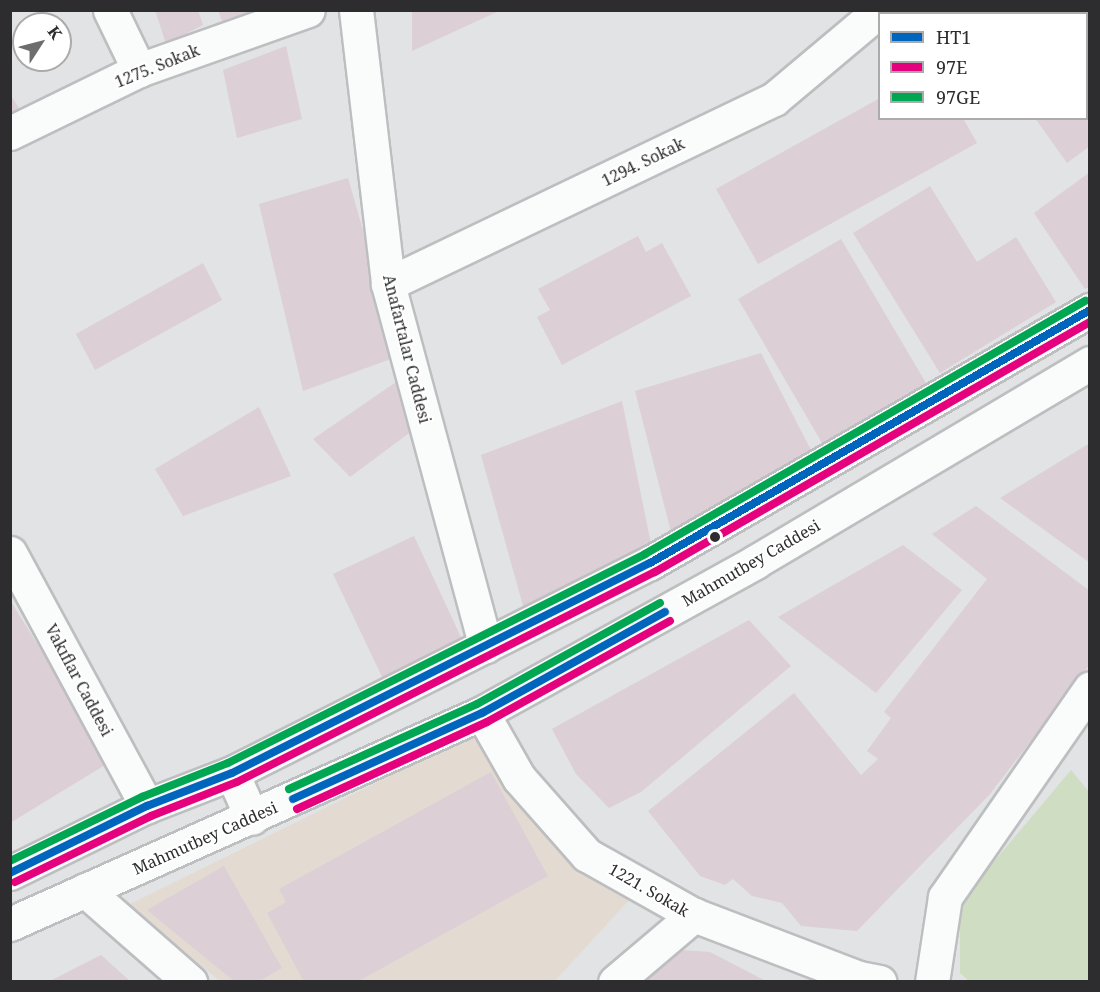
<!DOCTYPE html>
<html>
<head>
<meta charset="utf-8">
<style>
	body { margin:0 }
	#map { position:relative; width:1100px; height:992px; overflow:hidden; background:#e1e3e5; font-family:"Noto Serif",serif }
	div>[style] { position:absolute }
	.education>* { inset:0; background:#e3dbd2 }
	.green>* { inset:0; background:#cfddc2 }
	.building>* { inset:0; background:#dccfd6 }
	.roads { filter:drop-shadow(2px 0 #bdbec0) drop-shadow(-2px 0 #bdbec0) drop-shadow(0 2px #bdbec0) drop-shadow(0 -2px #bdbec0) }
	.minor>* { height:33px; margin:-16.5px; padding:0 16.5px; transform-origin:16.5px; border-radius:16.5px; background:#fafbfb }
	.secondary>* { height:33px; margin:-16.5px; padding:0 16.5px; transform-origin:16.5px; border-radius:16.5px; background:#fafbfb }
	.bus-1>* { height:8px; margin:-4px; padding:0 4px; transform-origin:4px; border-radius:4px; background:#0065bd }
	.bus-2>* { height:8px; margin:-4px; padding:0 4px; transform-origin:4px; border-radius:4px; background:#e5007d }
	.bus-3>* { height:8px; margin:-4px; padding:0 4px; transform-origin:4px; border-radius:4px; background:#00a651 }
	.dots>* { width:16px; height:16px; translate:-50% -50%; box-sizing:border-box; border:3px solid #fff; border-radius:50% }
	span { translate:-50% -50%; white-space:nowrap; text-align:center; line-height:1.15; -webkit-text-stroke:4.5px #fff; paint-order:stroke }
	.street-label { font-size:16px; color:#2d2d2f }
	.frame { position:absolute; inset:0; border:12px solid #2d2d2f; pointer-events:none }
	.legend { position:absolute; left:878px; top:12px; width:210px; height:108px; box-sizing:border-box; background:#fff; border:2px solid #ababac; margin:0; padding:8px 10px; list-style:none; font-size:18px; color:#2d2d2f }
	.legend li { display:flex; align-items:center; gap:12px; height:30px }
	.legend b { width:30px; border:2px solid #ababac }
	.north { position:absolute; left:12px; top:12px; width:60px; height:60px; box-sizing:border-box; background:#fff; border:2px solid #ababac; border-radius:50%; rotate:54deg; font-size:16px; font-weight:700; line-height:24px; text-align:center; color:#2d2d2f }
	.north::after { content:''; display:block; margin:auto; width:21px; height:27px; background:#6c6d6f; clip-path:polygon(50% 0,100% 100%,50% 72%,0 100%) }
</style>
</head>
<body>
<div id="map">
	<div class="education">
		<i style="clip-path:polygon(473px 735px,569px 858px,630px 899px,554px 982px,220px 981px,128px 905px)"></i>
	</div>
	<div class="green">
		<i style="clip-path:polygon(1071px 770px,1089px 792px,1089px 981px,969px 981px,960px 973px,960px 902px)"></i>
	</div>
	<div class="building">
		<i style="clip-path:polygon(155px 10px,198px 10px,203px 25px,166px 44px)"></i>
		<i style="clip-path:polygon(218px 10px,256px 10px,223px 24px)"></i>
		<i style="clip-path:polygon(412px 10px,501px 10px,412px 51px)"></i>
		<i style="clip-path:polygon(1039px 10px,1086px 10px,1083px 14px)"></i>
		<i style="clip-path:polygon(1090px 20px,1090px 75px,1086px 71px)"></i>
		<i style="clip-path:polygon(286px 46px,302px 119px,237px 138px,223px 70px)"></i>
		<i style="clip-path:polygon(1086px 89px,1090px 146px,1067px 163px,1035px 118px,1086px 118px)"></i>
		<i style="clip-path:polygon(10px 94px,20px 110px,10px 116px)"></i>
		<i style="clip-path:polygon(880px 98px,880px 118px,963px 118px,977px 143px,758px 264px,716px 189px)"></i>
		<i style="clip-path:polygon(1090px 172px,1090px 287px,1085px 289px,1034px 213px)"></i>
		<i style="clip-path:polygon(348px 178px,399px 356px,303px 391px,259px 204px)"></i>
		<i style="clip-path:polygon(930px 186px,977px 262px,1016px 237px,1056px 302px,940px 373px,853px 233px)"></i>
		<i style="clip-path:polygon(638px 236px,646px 252px,662px 243px,691px 296px,562px 365px,537px 317px,550px 310px,538px 289px)"></i>
		<i style="clip-path:polygon(841px 239px,926px 383px,822px 443px,738px 299px)"></i>
		<i style="clip-path:polygon(203px 263px,222px 300px,95px 370px,76px 334px)"></i>
		<i style="clip-path:polygon(761px 353px,813px 454px,671px 532px,635px 391px)"></i>
		<i style="clip-path:polygon(399px 380px,420px 425px,350px 477px,313px 439px)"></i>
		<i style="clip-path:polygon(622px 401px,651px 544px,525px 613px,481px 455px)"></i>
		<i style="clip-path:polygon(259px 407px,291px 476px,183px 516px,155px 469px)"></i>
		<i style="clip-path:polygon(1090px 443px,1090px 563px,1000px 498px)"></i>
		<i style="clip-path:polygon(976px 506px,1090px 591px,1090px 664px,990px 794px,857px 931px,801px 926px,782px 903px,752px 896px,733px 879px,725px 885px,700px 876px,648px 811px,794px 693px,861px 775px,878px 759px,867px 751px,891px 718px,884px 712px,987px 579px,932px 534px)"></i>
		<i style="clip-path:polygon(414px 536px,465px 646px,385px 683px,333px 574px)"></i>
		<i style="clip-path:polygon(903px 545px,962px 590px,876px 693px,778px 617px)"></i>
		<i style="clip-path:polygon(10px 600px,110px 762px,10px 823px)"></i>
		<i style="clip-path:polygon(749px 620px,791px 666px,641px 792px,609px 808px,576px 774px,552px 729px)"></i>
		<i style="clip-path:polygon(491px 772px,548px 876px,357px 982px,304px 982px,267px 913px,286px 902px,279px 889px)"></i>
		<i style="clip-path:polygon(224px 866px,282px 968px,258px 982px,235px 982px,147px 910px)"></i>
		<i style="clip-path:polygon(666px 949px,710px 952px,768px 982px,637px 982px)"></i>
		<i style="clip-path:polygon(101px 955px,131px 982px,48px 982px)"></i>
	</div>
	<div class="roads">
		<div class="minor">
			<i style="left:110px;top:10px;width:67px;rotate:64.2deg"></i>
			<i style="left:356px;top:10px;width:276px;rotate:83.3deg"></i>
			<i style="left:388px;top:284px;width:375px;rotate:74.9deg"></i>
			<i style="left:10px;top:133px;width:144px;rotate:-26deg"></i>
			<i style="left:139px;top:70px;width:179px;rotate:-19.5deg"></i>
			<i style="left:388px;top:284px;width:428px;rotate:-25.6deg"></i>
			<i style="left:774px;top:99px;width:138px;rotate:-40deg"></i>
			<i style="left:10px;top:553px;width:288px;rotate:61.6deg"></i>
			<i style="left:482px;top:713px;width:75px;rotate:60.4deg"></i>
			<i style="left:519px;top:778px;width:103px;rotate:48.6deg"></i>
			<i style="left:587px;top:855px;width:123px;rotate:29.3deg"></i>
			<i style="left:694px;top:915px;width:177px;rotate:20.9deg"></i>
			<i style="left:859px;top:978px;width:21px;rotate:11deg"></i>
			<i style="left:232px;top:773px;width:49px;rotate:66deg"></i>
			<i style="left:85px;top:890px;width:140px;rotate:41.2deg"></i>
			<i style="left:615px;top:982px;width:104px;rotate:-40.3deg"></i>
			<i style="left:932px;top:982px;width:86px;rotate:-81.3deg"></i>
			<i style="left:945px;top:897px;width:254px;rotate:-55.2deg"></i>
		</div>
		<div class="secondary">
			<i style="left:10px;top:873px;width:153px;rotate:-26.1deg"></i>
			<i style="left:147px;top:806px;width:91px;rotate:-21.2deg"></i>
			<i style="left:232px;top:773px;width:468px;rotate:-26.7deg"></i>
			<i style="left:650px;top:563px;width:508px;rotate:-29.9deg"></i>
			<i style="left:10px;top:924px;width:517px;rotate:-24.09deg"></i>
			<i style="left:482px;top:713px;width:312px;rotate:-28.9deg"></i>
			<i style="left:755px;top:562px;width:390px;rotate:-30.7deg"></i>
		</div>
	</div>
	<div class="bus-1">
		<i style="left:293px;top:799px;width:208px;rotate:-24.5deg"></i>
		<i style="left:482px;top:713px;width:209px;rotate:-28.9deg"></i>
		<i style="left:10px;top:873px;width:153px;rotate:-26.1deg"></i>
		<i style="left:147px;top:806px;width:91px;rotate:-21.2deg"></i>
		<i style="left:232px;top:773px;width:468px;rotate:-26.7deg"></i>
		<i style="left:650px;top:563px;width:508px;rotate:-29.9deg"></i>
	</div>
	<div class="bus-2">
		<i style="left:297px;top:809px;width:209px;rotate:-24.6deg"></i>
		<i style="left:487px;top:722px;width:209px;rotate:-28.9deg"></i>
		<i style="left:15px;top:882px;width:151px;rotate:-25.9deg"></i>
		<i style="left:151px;top:816px;width:92px;rotate:-21.6deg"></i>
		<i style="left:237px;top:782px;width:468px;rotate:-26.7deg"></i>
		<i style="left:655px;top:572px;width:502px;rotate:-29.89deg"></i>
	</div>
	<div class="bus-3">
		<i style="left:289px;top:789px;width:206px;rotate:-24.3deg"></i>
		<i style="left:477px;top:704px;width:209px;rotate:-28.9deg"></i>
		<i style="left:10px;top:861px;width:147px;rotate:-25.9deg"></i>
		<i style="left:142px;top:797px;width:92px;rotate:-21.6deg"></i>
		<i style="left:228px;top:763px;width:466px;rotate:-26.6deg"></i>
		<i style="left:645px;top:554px;width:508px;rotate:-29.9deg"></i>
	</div>
	<div class="dots">
		<i style="left:715px;top:537px;background:#2d2d2f"></i>
	</div>
	<div class="street-label">
		<span style="left:157px;top:66px;rotate:-22deg">1275. Sokak</span>
		<span style="left:643px;top:162px;rotate:-26deg">1294. Sokak</span>
		<span style="left:407px;top:349px;rotate:76deg">Anafartalar Caddesi</span>
		<span style="left:751px;top:563px;rotate:-30deg">Mahmutbey Caddesi</span>
		<span style="left:79px;top:680px;rotate:62deg">Vakıflar Caddesi</span>
		<span style="left:205px;top:838px;rotate:-24deg">Mahmutbey Caddesi</span>
		<span style="left:649px;top:890px;rotate:30deg">1221. Sokak</span>
	</div>
	<div class="frame"></div>
	<ul class="legend">
	<li><b style="height:8px;background:#0065bd"></b>HT1</li>
	<li><b style="height:8px;background:#e5007d"></b>97E</li>
	<li><b style="height:8px;background:#00a651"></b>97GE</li>
	</ul>
	<div class="north">K</div>
</div>
</body>
</html>
